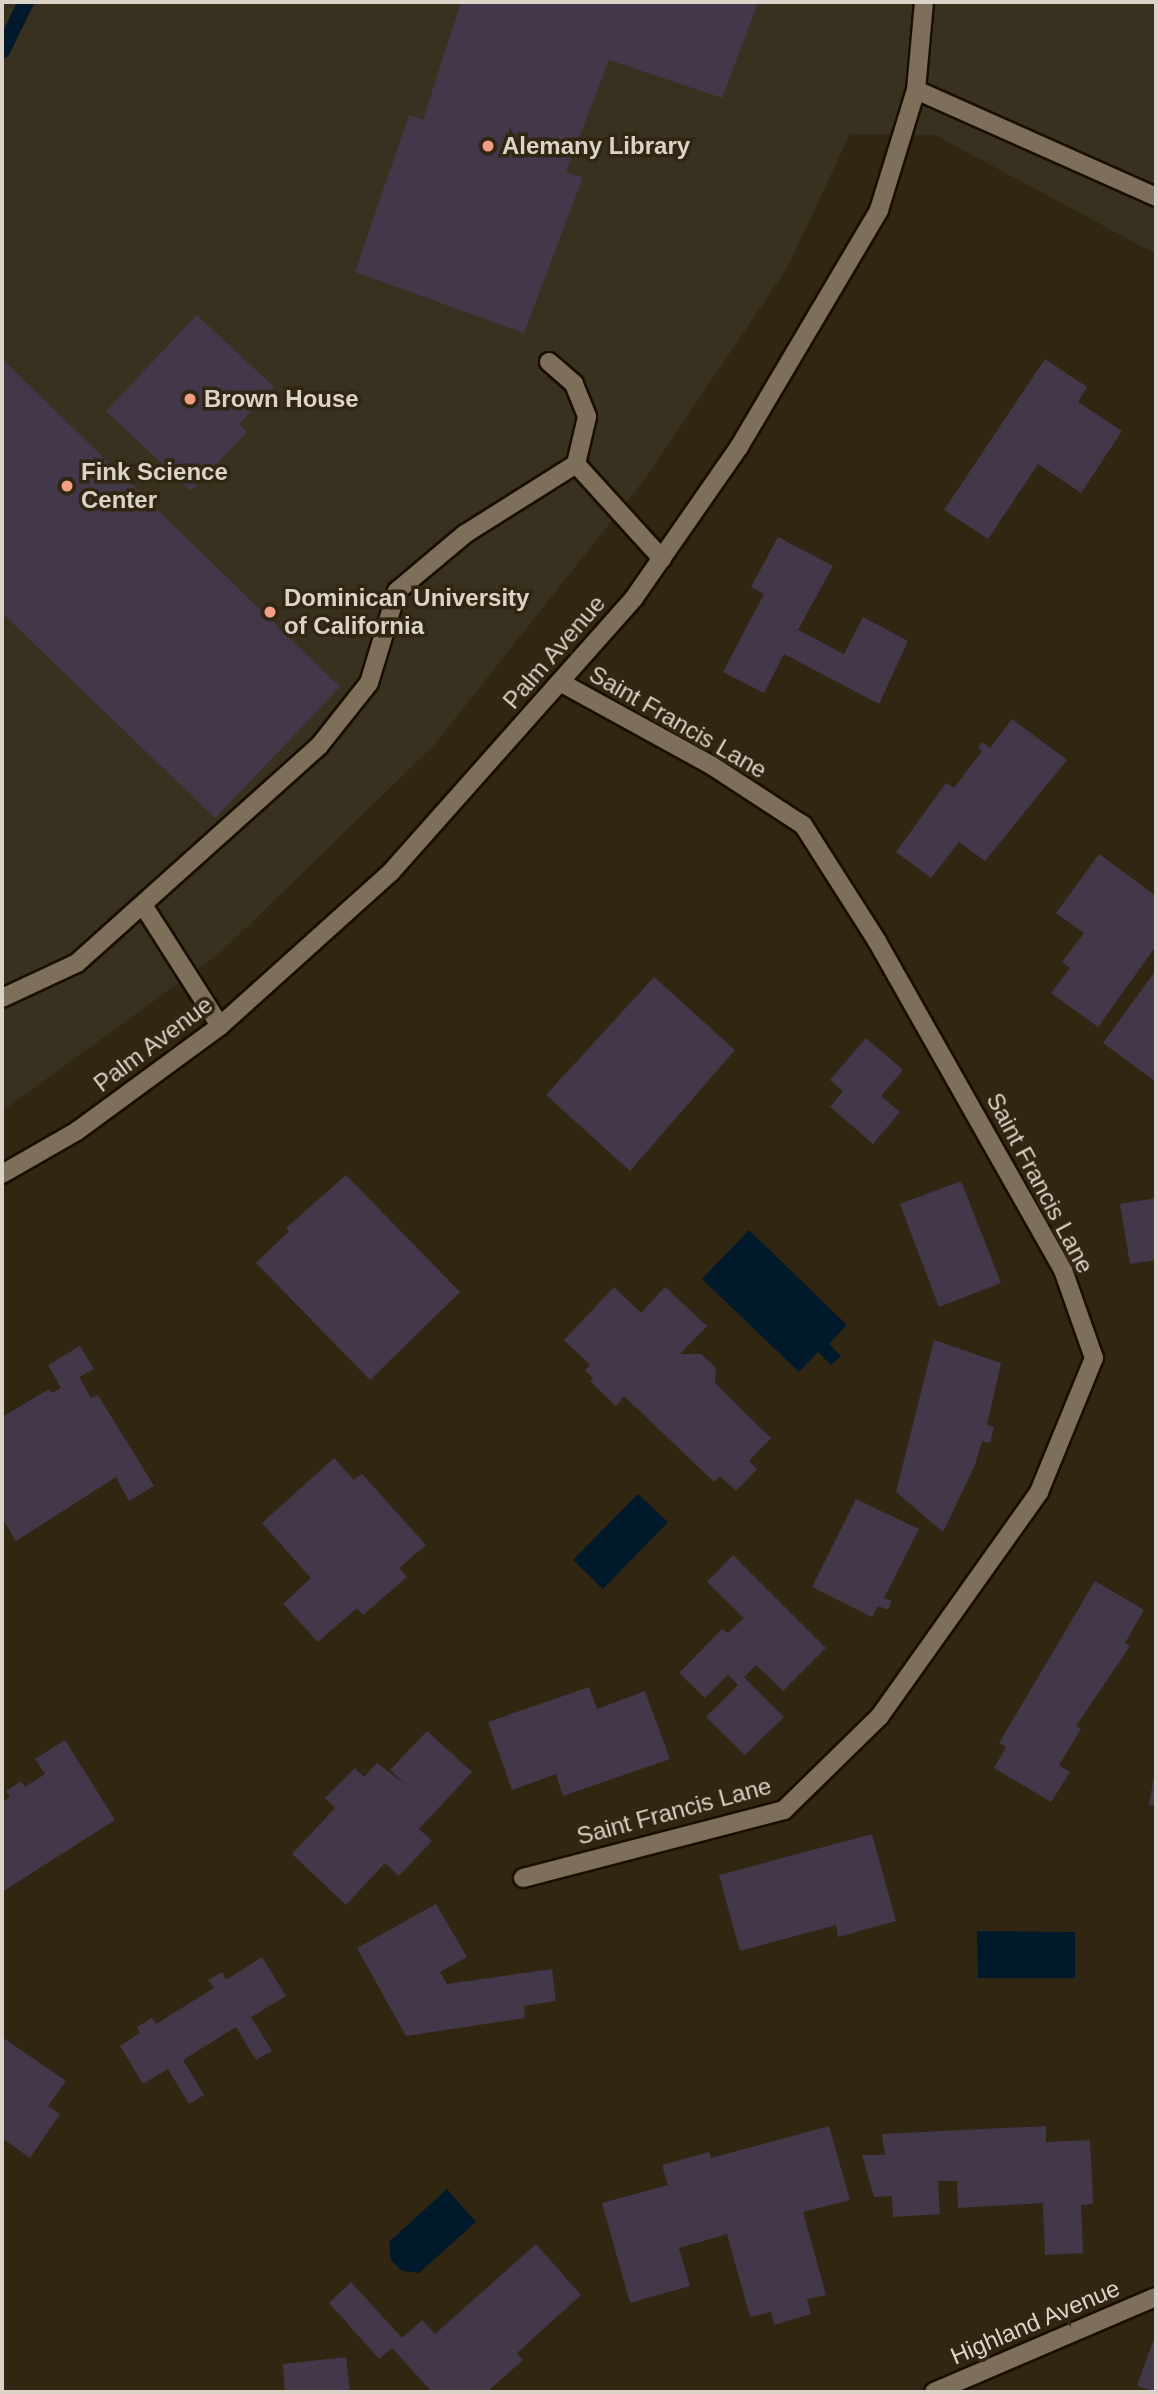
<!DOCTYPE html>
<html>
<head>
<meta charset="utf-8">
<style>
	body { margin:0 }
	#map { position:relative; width:1158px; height:2394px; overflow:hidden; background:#312612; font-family:Helvetica,sans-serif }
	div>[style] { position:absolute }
	.education>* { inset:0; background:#393120 }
	.water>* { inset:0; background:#001a2c }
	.stream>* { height:16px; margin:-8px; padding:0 8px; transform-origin:8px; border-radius:8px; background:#001a2c }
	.building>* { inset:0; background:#43374a }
	.roads { filter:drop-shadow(2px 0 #190e00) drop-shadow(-2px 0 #190e00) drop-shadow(0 2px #190e00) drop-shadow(0 -2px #190e00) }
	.minor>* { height:18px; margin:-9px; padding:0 9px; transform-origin:9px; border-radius:9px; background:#7d6f5a }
	.dots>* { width:19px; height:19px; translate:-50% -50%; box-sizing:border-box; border:4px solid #312612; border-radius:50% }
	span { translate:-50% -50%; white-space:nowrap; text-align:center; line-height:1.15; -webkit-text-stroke:7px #312612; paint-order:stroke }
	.poi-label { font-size:24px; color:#dbd3c7; font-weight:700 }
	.left { translate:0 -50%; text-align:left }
	.street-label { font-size:24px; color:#dbd3c7 }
	.frame { position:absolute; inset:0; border:4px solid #dbd3c7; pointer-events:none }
</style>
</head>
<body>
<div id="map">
	<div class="education">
		<i style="clip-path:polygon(2px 2px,1156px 2px,1156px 254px,935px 135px,850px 134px,787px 268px,644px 480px,434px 745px,220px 953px,2px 1111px)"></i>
	</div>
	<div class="water">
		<i style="clip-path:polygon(749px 1230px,847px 1325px,829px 1344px,841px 1356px,831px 1365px,818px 1352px,799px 1372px,702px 1279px)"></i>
		<i style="clip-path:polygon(638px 1494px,668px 1522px,603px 1589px,573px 1560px)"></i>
		<i style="clip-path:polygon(977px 1931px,1075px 1932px,1075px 1978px,978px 1978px)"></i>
		<i style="clip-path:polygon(447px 2189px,476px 2222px,419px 2273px,402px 2271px,391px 2260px,389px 2242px)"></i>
	</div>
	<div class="stream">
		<i style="left:2px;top:51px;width:55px;rotate:-63.9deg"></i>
	</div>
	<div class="building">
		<i style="clip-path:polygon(461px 2px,758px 2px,722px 98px,609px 60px,566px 172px,583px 177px,524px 333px,355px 272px,409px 115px,423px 120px)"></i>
		<i style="clip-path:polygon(197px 315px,274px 387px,239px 424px,247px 432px,191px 491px,106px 411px)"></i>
		<i style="clip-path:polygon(2px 359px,340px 687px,215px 818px,2px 613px)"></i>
		<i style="clip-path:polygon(1045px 359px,1087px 387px,1078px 402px,1122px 431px,1081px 493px,1038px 464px,988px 539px,944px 510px)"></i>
		<i style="clip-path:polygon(778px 537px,833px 566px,798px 630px,844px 654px,863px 617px,908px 641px,879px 704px,784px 654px,764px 693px,723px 672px,764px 594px,751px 587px)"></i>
		<i style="clip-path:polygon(1012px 719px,1067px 760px,985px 861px,959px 842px,931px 878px,896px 852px,946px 783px,954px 788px,982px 751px,978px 748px,982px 742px,990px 748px)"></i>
		<i style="clip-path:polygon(1099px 854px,1156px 896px,1156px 946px,1098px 1027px,1051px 993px,1070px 968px,1062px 962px,1084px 933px,1056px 913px)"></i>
		<i style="clip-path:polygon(1156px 970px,1156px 1082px,1103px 1043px)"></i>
		<i style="clip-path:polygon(654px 977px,735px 1050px,630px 1171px,546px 1095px)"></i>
		<i style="clip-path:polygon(866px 1038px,903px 1070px,881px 1096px,900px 1112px,873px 1144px,830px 1107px,843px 1091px,830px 1080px)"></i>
		<i style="clip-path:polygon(346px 1175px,460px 1292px,370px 1380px,256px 1263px,289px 1231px,286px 1228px)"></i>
		<i style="clip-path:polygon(961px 1181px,1001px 1283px,939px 1307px,900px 1204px)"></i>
		<i style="clip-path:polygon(1156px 1198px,1156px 1260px,1130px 1264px,1120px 1204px)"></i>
		<i style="clip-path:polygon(614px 1287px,641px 1313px,665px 1287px,707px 1326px,680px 1354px,701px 1354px,716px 1368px,715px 1383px,771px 1438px,749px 1461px,757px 1469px,736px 1491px,720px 1476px,714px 1482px,624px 1396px,616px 1406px,590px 1381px,593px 1378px,585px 1370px,590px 1365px,564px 1340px)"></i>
		<i style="clip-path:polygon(934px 1340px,1001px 1363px,987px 1425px,994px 1427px,990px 1443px,982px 1441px,975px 1465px,943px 1532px,896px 1492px)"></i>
		<i style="clip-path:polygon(80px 1346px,94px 1369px,79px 1377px,91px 1398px,98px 1395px,154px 1486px,129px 1501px,116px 1477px,16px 1541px,2px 1518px,2px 1417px,49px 1389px,52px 1393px,61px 1388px,48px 1365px)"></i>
		<i style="clip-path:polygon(334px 1458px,354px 1480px,362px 1474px,426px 1545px,399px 1568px,407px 1577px,363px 1615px,357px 1608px,318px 1642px,283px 1604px,311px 1578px,262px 1523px)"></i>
		<i style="clip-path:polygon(856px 1499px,919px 1529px,884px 1598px,892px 1601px,888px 1610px,878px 1606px,872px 1617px,812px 1587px)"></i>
		<i style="clip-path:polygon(733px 1555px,826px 1648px,783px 1691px,756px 1665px,744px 1677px,784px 1717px,745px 1755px,706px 1717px,738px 1685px,728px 1675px,705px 1698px,679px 1673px,722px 1629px,728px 1633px,744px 1618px,707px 1582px)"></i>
		<i style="clip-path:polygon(1095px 1581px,1144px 1610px,1125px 1643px,1130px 1646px,1076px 1726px,1081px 1729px,1059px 1765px,1070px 1772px,1051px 1802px,994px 1768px,1006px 1747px,999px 1743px)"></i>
		<i style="clip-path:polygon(589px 1687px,597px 1709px,645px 1691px,670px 1759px,563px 1796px,556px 1774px,512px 1790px,488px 1722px)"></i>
		<i style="clip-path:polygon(427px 1731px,472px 1772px,419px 1829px,432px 1841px,399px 1876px,385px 1863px,346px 1905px,292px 1854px,335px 1808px,325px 1798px,355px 1768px,364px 1777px,377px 1763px,406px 1785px,390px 1770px)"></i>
		<i style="clip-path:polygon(65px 1740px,115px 1820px,2px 1892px,2px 1802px,10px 1797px,6px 1791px,21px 1781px,25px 1787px,45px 1774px,35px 1759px)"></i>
		<i style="clip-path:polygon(1155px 1770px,1156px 1770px,1156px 1806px,1149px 1805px)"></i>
		<i style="clip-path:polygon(872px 1834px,896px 1921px,838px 1937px,836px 1925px,740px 1951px,719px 1875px)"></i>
		<i style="clip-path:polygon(436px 1904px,467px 1957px,440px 1972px,447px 1984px,552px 1969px,556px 2001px,524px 2006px,525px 2018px,406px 2036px,357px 1948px)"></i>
		<i style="clip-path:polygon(262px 1957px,286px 1996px,251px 2017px,272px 2051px,256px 2060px,236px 2027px,183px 2060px,204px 2095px,189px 2104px,168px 2069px,143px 2084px,120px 2046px,140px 2033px,137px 2027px,152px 2018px,156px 2024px,214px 1988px,208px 1980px,222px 1972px,226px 1980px)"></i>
		<i style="clip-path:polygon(2px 2037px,66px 2081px,48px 2106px,60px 2114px,30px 2158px,2px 2138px)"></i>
		<i style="clip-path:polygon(829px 2126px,850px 2200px,803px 2212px,826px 2295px,807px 2299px,811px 2314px,774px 2325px,771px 2312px,750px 2317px,727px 2234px,679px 2248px,690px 2286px,630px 2303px,602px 2203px,668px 2185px,662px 2165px,709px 2152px,711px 2158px)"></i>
		<i style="clip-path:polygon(1046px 2126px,1046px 2142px,1090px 2140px,1093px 2204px,1081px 2205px,1083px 2253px,1045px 2255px,1043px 2203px,958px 2208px,957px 2181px,938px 2181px,940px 2214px,893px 2217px,892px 2196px,874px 2197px,862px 2155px,885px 2155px,882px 2134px)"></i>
		<i style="clip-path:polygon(536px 2244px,581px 2295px,517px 2353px,523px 2360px,487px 2392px,432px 2392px,392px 2348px,379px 2359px,329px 2303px,351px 2282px,402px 2338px,422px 2320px,435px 2334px)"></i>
		<i style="clip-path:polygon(1153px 2341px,1156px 2342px,1156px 2392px,1137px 2386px)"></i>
		<i style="clip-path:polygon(346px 2357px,350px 2392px,285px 2392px,283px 2364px)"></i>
	</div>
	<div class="roads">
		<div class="minor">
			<i style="left:916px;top:90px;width:263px;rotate:24deg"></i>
			<i style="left:549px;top:362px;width:33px;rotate:41deg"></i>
			<i style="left:574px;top:384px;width:35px;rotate:68deg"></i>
			<i style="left:587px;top:417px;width:48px;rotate:103.2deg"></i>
			<i style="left:143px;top:905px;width:143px;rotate:57.5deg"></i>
			<i style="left:2px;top:998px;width:83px;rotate:-25deg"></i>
			<i style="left:77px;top:963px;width:325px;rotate:-41.9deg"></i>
			<i style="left:319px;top:746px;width:80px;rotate:-51.6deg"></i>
			<i style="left:369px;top:683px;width:96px;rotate:-73.1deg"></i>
			<i style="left:397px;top:591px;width:89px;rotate:-40deg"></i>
			<i style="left:465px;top:534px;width:131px;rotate:-32.2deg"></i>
			<i style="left:576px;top:464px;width:128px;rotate:47.8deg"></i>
			<i style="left:2px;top:1174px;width:86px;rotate:-29.8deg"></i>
			<i style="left:77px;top:1131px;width:177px;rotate:-36.3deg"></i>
			<i style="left:220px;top:1026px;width:230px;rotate:-42deg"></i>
			<i style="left:391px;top:872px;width:366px;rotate:-48.4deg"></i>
			<i style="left:634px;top:598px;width:184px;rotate:-55.2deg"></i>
			<i style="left:739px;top:447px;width:275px;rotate:-59.4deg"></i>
			<i style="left:879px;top:210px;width:126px;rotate:-72.9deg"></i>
			<i style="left:916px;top:90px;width:88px;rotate:-84.8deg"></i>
			<i style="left:523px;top:1878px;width:270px;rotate:-14.6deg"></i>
			<i style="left:784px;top:1810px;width:134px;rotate:-44.4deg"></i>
			<i style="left:880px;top:1716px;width:275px;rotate:-54.6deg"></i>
			<i style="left:1039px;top:1492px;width:145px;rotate:-67.7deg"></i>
			<i style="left:1094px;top:1358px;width:93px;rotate:-109.4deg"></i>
			<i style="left:1063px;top:1270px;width:378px;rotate:-119.5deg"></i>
			<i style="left:877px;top:941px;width:138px;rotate:-122.5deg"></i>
			<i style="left:803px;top:825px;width:110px;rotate:-146.9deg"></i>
			<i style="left:711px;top:765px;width:172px;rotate:-151.2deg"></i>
			<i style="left:934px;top:2392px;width:241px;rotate:-23.2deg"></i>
		</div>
	</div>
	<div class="dots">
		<i style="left:488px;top:146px;background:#f49e86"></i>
		<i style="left:190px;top:399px;background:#f49e86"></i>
		<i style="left:67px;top:486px;background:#f49e86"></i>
		<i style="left:270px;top:612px;background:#f49e86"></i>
	</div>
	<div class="poi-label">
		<span class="left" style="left:502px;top:146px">Alemany Library</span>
		<span class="left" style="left:204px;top:399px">Brown House</span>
		<span class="left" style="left:81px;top:486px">Fink Science<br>Center</span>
		<span class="left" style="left:284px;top:612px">Dominican University<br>of California</span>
	</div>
	<div class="street-label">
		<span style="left:554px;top:652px;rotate:-49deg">Palm Avenue</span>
		<span style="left:678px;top:722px;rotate:30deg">Saint Francis Lane</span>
		<span style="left:153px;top:1044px;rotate:-37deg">Palm Avenue</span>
		<span style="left:1040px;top:1183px;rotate:62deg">Saint Francis Lane</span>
		<span style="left:674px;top:1811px;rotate:-15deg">Saint Francis Lane</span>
		<span style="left:1035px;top:2322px;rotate:-23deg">Highland Avenue</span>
	</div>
	<div class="frame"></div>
</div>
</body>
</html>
